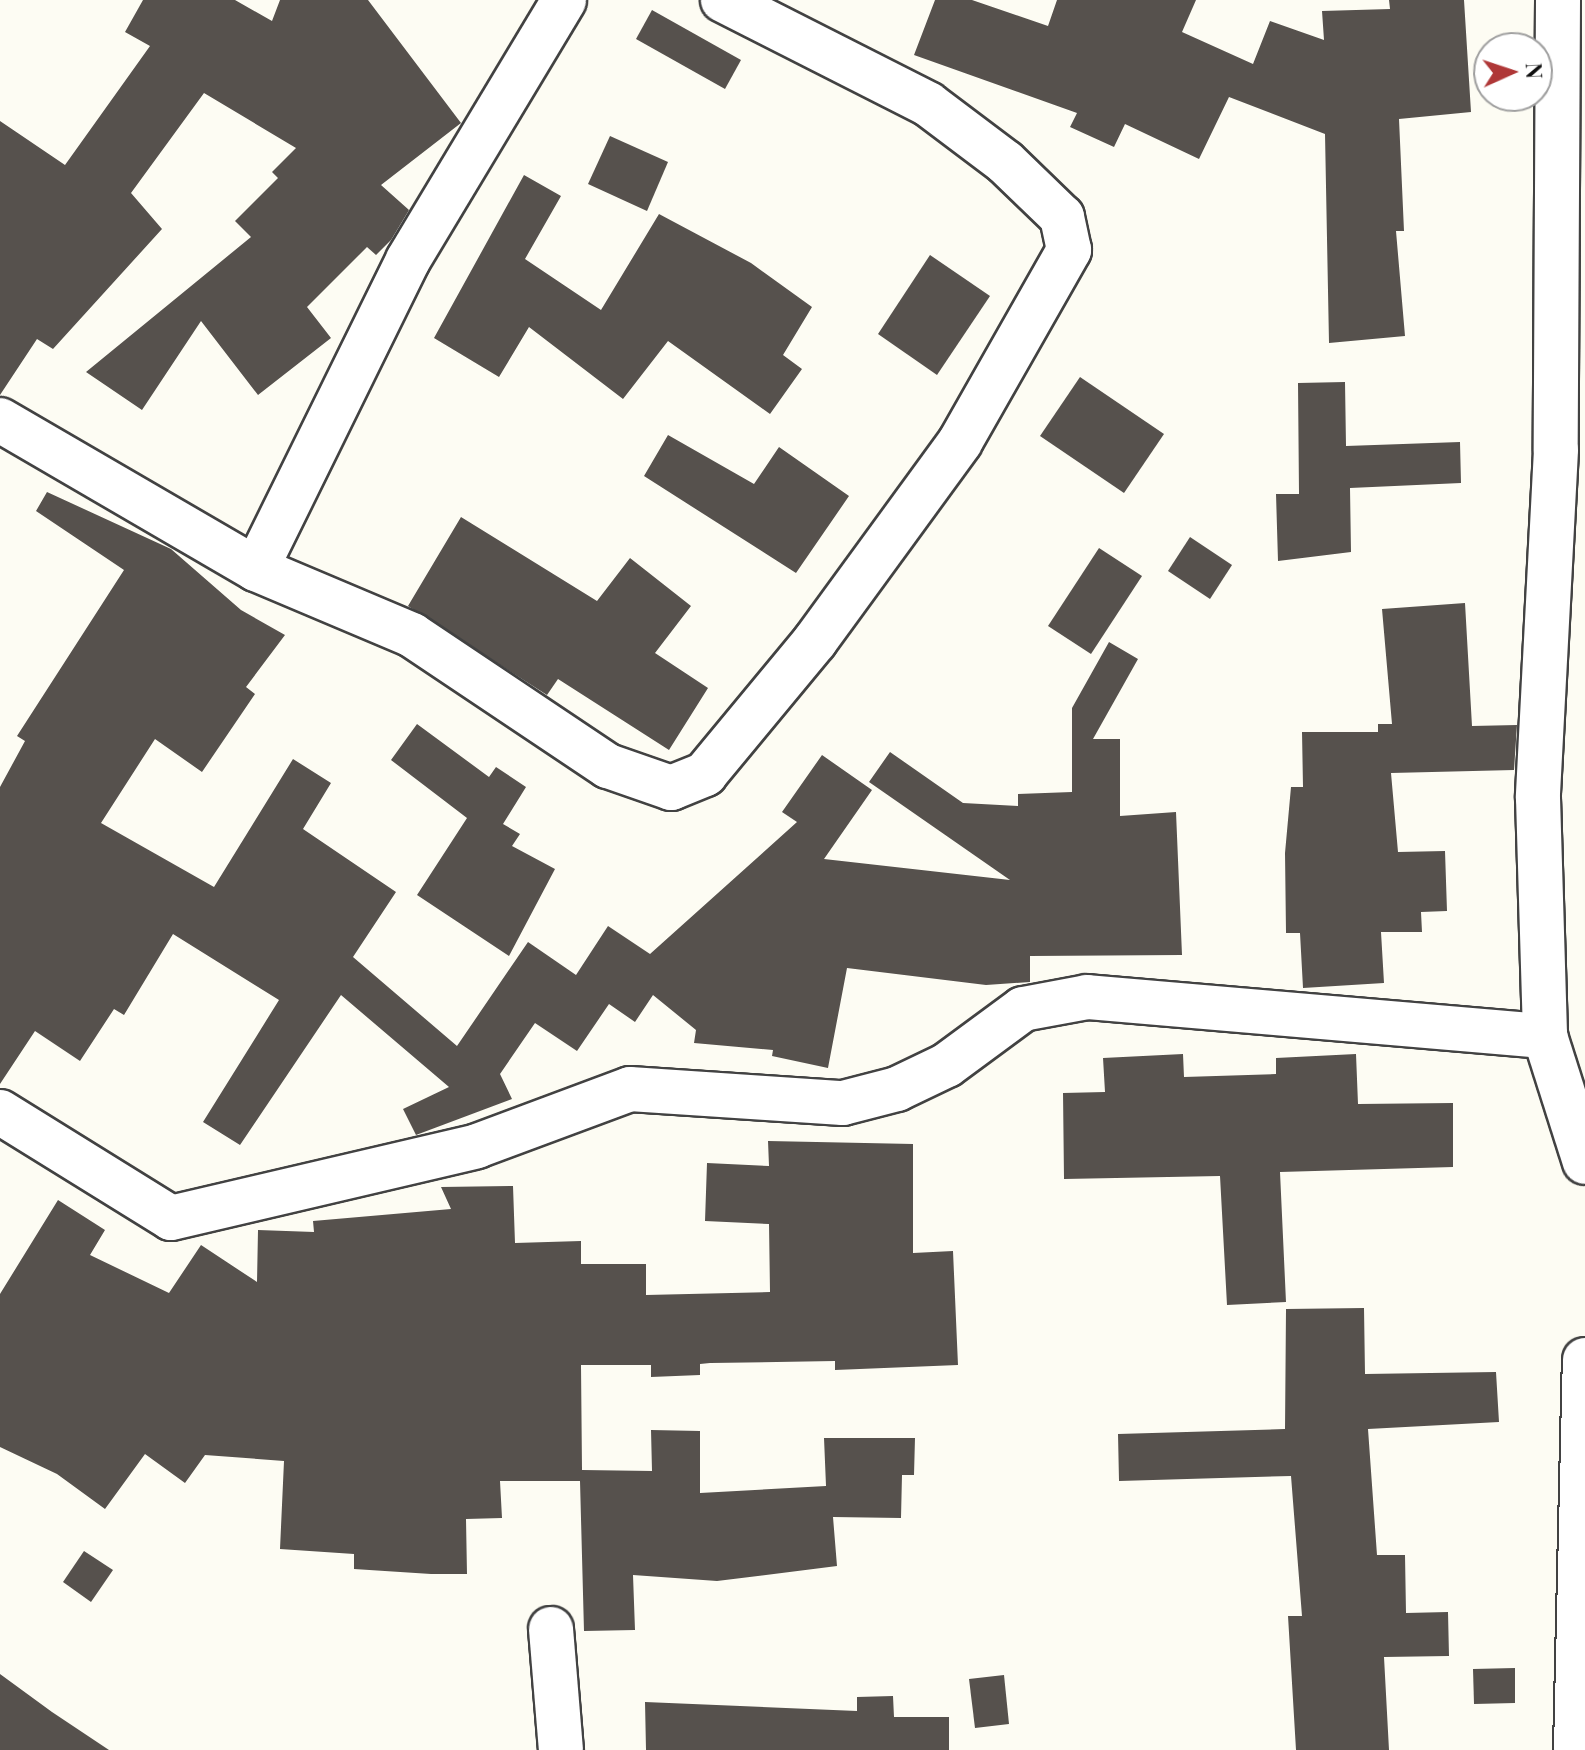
<!DOCTYPE html>
<html>
<head>
<meta charset="utf-8">
<style>
	body { margin:0 }
	#map { position:relative; width:1585px; height:1750px; overflow:hidden; background:#fdfcf3; font-family:"Playfair Display",serif }
	div>[style] { position:absolute }
	.building>* { inset:0; background:#56514d }
	.roads { filter:drop-shadow(2px 0 #424242) drop-shadow(-2px 0 #424242) drop-shadow(0 2px #424242) drop-shadow(0 -2px #424242) }
	.minor>* { height:44px; margin:-22px; padding:0 22px; transform-origin:22px; border-radius:22px; background:#fff }
	span { translate:-50% -50%; white-space:nowrap; text-align:center; line-height:1.15; -webkit-text-stroke:8px #fff; paint-order:stroke }
	.north { position:absolute; left:1473px; top:32px; width:80px; height:80px; box-sizing:border-box; background:#fff; border:2px solid #9f9f9f; border-radius:50%; rotate:87deg; font-size:22px; font-weight:700; line-height:32px; text-align:center; color:#0f0f0f }
	.north::after { content:''; display:block; margin:auto; width:28px; height:36px; background:#af3737; clip-path:polygon(50% 0,100% 100%,50% 72%,0 100%) }
</style>
</head>
<body>
<div id="map">
	<div class="building">
		<i style="clip-path:polygon(143px 0,235px 0,272px 21px,280px 0,368px 0,461px 123px,381px 185px,409px 210px,391px 240px,376px 255px,367px 247px,307px 307px,331px 338px,258px 395px,201px 321px,142px 410px,86px 372px,251px 237px,235px 221px,278px 178px,272px 172px,296px 148px,204px 93px,131px 193px,162px 229px,53px 349px,37px 339px,0 395px,0 121px,65px 165px,150px 46px,125px 32px)"></i>
		<i style="clip-path:polygon(935px 0,972px 0,1048px 26px,1057px 0,1196px 0,1182px 32px,1253px 64px,1270px 21px,1324px 40px,1322px 11px,1390px 9px,1389px 0,1464px 0,1471px 112px,1399px 119px,1404px 231px,1396px 231px,1405px 336px,1329px 343px,1325px 134px,1229px 97px,1199px 159px,1125px 124px,1114px 147px,1070px 127px,1077px 113px,914px 55px)"></i>
		<i style="clip-path:polygon(652px 10px,741px 60px,725px 89px,636px 39px)"></i>
		<i style="clip-path:polygon(610px 136px,668px 162px,647px 211px,588px 184px)"></i>
		<i style="clip-path:polygon(524px 175px,561px 196px,525px 259px,601px 310px,659px 214px,751px 263px,812px 307px,783px 355px,802px 369px,770px 414px,668px 341px,623px 399px,529px 327px,499px 377px,434px 338px)"></i>
		<i style="clip-path:polygon(930px 255px,990px 296px,937px 375px,878px 334px)"></i>
		<i style="clip-path:polygon(1080px 377px,1164px 434px,1124px 493px,1040px 436px)"></i>
		<i style="clip-path:polygon(1345px 382px,1346px 446px,1460px 442px,1461px 483px,1350px 488px,1351px 552px,1278px 561px,1276px 494px,1299px 494px,1298px 383px)"></i>
		<i style="clip-path:polygon(668px 435px,754px 484px,779px 447px,849px 496px,796px 573px,644px 476px)"></i>
		<i style="clip-path:polygon(47px 492px,171px 549px,241px 610px,285px 635px,246px 687px,255px 694px,202px 772px,155px 739px,101px 823px,214px 887px,293px 759px,331px 783px,303px 829px,396px 892px,353px 957px,457px 1046px,528px 942px,576px 975px,608px 926px,650px 954px,797px 822px,782px 812px,822px 755px,872px 790px,824px 859px,1010px 880px,869px 782px,890px 752px,963px 803px,1018px 806px,1018px 794px,1072px 792px,1072px 708px,1109px 642px,1138px 659px,1093px 739px,1120px 739px,1120px 816px,1176px 812px,1182px 955px,1030px 956px,1030px 982px,986px 985px,847px 968px,828px 1068px,772px 1056px,773px 1050px,694px 1043px,696px 1030px,653px 995px,635px 1022px,609px 1004px,577px 1051px,535px 1023px,500px 1074px,512px 1099px,416px 1135px,403px 1109px,449px 1087px,341px 995px,240px 1145px,203px 1122px,279px 1000px,173px 934px,124px 1015px,114px 1009px,80px 1061px,35px 1031px,0 1084px,0 787px,25px 741px,17px 736px,124px 570px,36px 511px)"></i>
		<i style="clip-path:polygon(461px 517px,597px 601px,630px 558px,691px 606px,655px 653px,708px 688px,669px 750px,558px 679px,547px 695px,408px 606px)"></i>
		<i style="clip-path:polygon(1190px 537px,1232px 565px,1210px 599px,1168px 571px)"></i>
		<i style="clip-path:polygon(1099px 548px,1142px 576px,1091px 654px,1048px 626px)"></i>
		<i style="clip-path:polygon(1465px 603px,1472px 726px,1517px 725px,1514px 770px,1391px 773px,1398px 852px,1445px 851px,1447px 911px,1421px 912px,1422px 932px,1381px 932px,1384px 983px,1303px 988px,1300px 933px,1286px 933px,1285px 853px,1291px 787px,1303px 787px,1302px 732px,1378px 732px,1378px 724px,1392px 724px,1382px 609px)"></i>
		<i style="clip-path:polygon(417px 724px,489px 777px,496px 767px,526px 787px,503px 824px,520px 834px,512px 846px,555px 869px,509px 956px,417px 895px,467px 818px,391px 760px)"></i>
		<i style="clip-path:polygon(1183px 1054px,1184px 1077px,1276px 1074px,1276px 1058px,1356px 1054px,1358px 1104px,1453px 1103px,1453px 1167px,1280px 1172px,1286px 1302px,1227px 1305px,1220px 1176px,1064px 1179px,1063px 1093px,1105px 1092px,1103px 1058px)"></i>
		<i style="clip-path:polygon(768px 1141px,913px 1144px,913px 1253px,953px 1251px,958px 1365px,835px 1370px,835px 1361px,710px 1363px,700px 1364px,700px 1375px,651px 1377px,651px 1365px,581px 1365px,582px 1470px,652px 1471px,651px 1430px,700px 1431px,700px 1493px,826px 1486px,824px 1438px,915px 1438px,914px 1475px,902px 1475px,901px 1518px,833px 1517px,837px 1566px,717px 1581px,633px 1575px,635px 1630px,584px 1631px,580px 1481px,500px 1481px,502px 1518px,466px 1519px,467px 1574px,431px 1574px,354px 1569px,354px 1554px,280px 1549px,284px 1461px,205px 1455px,185px 1483px,145px 1454px,105px 1509px,57px 1474px,0 1447px,0 1294px,58px 1200px,105px 1230px,90px 1255px,169px 1293px,201px 1245px,257px 1282px,258px 1230px,314px 1232px,313px 1221px,451px 1209px,441px 1187px,513px 1186px,515px 1243px,581px 1241px,581px 1264px,646px 1264px,646px 1295px,770px 1292px,769px 1224px,705px 1221px,707px 1163px,769px 1166px)"></i>
		<i style="clip-path:polygon(1364px 1308px,1365px 1374px,1496px 1372px,1499px 1422px,1368px 1429px,1377px 1555px,1405px 1555px,1406px 1613px,1448px 1612px,1449px 1656px,1384px 1657px,1389px 1750px,1296px 1750px,1288px 1616px,1302px 1616px,1291px 1476px,1119px 1481px,1118px 1434px,1285px 1429px,1286px 1309px)"></i>
		<i style="clip-path:polygon(84px 1551px,113px 1570px,91px 1602px,63px 1582px)"></i>
		<i style="clip-path:polygon(1515px 1668px,1515px 1703px,1474px 1704px,1473px 1669px)"></i>
		<i style="clip-path:polygon(0 1674px,52px 1712px,109px 1750px,0 1750px)"></i>
		<i style="clip-path:polygon(1004px 1675px,1009px 1724px,975px 1728px,969px 1679px)"></i>
		<i style="clip-path:polygon(893px 1696px,894px 1717px,949px 1717px,949px 1750px,646px 1750px,645px 1702px,857px 1711px,857px 1697px)"></i>
	</div>
	<div class="roads">
		<div class="minor">
			<i style="left:1558px;top:0;width:450px;rotate:90.3deg"></i>
			<i style="left:1556px;top:450px;width:348px;rotate:93deg"></i>
			<i style="left:1538px;top:798px;width:238px;rotate:88.3deg"></i>
			<i style="left:1545px;top:1036px;width:132px;rotate:72.4deg"></i>
			<i style="left:0;top:420px;width:296px;rotate:30.2deg"></i>
			<i style="left:256px;top:569px;width:169px;rotate:22.9deg"></i>
			<i style="left:412px;top:635px;width:236px;rotate:33.8deg"></i>
			<i style="left:608px;top:766px;width:67px;rotate:19.2deg"></i>
			<i style="left:671px;top:788px;width:37px;rotate:-22deg"></i>
			<i style="left:705px;top:774px;width:173px;rotate:-50.4deg"></i>
			<i style="left:815px;top:641px;width:246px;rotate:-53.9deg"></i>
			<i style="left:960px;top:442px;width:221px;rotate:-60.4deg"></i>
			<i style="left:1069px;top:250px;width:34px;rotate:-102deg"></i>
			<i style="left:1062px;top:217px;width:79px;rotate:-136deg"></i>
			<i style="left:1005px;top:162px;width:96px;rotate:-143deg"></i>
			<i style="left:928px;top:104px;width:230px;rotate:-153.1deg"></i>
			<i style="left:256px;top:569px;width:344px;rotate:-63.8deg"></i>
			<i style="left:408px;top:260px;width:303px;rotate:-59deg"></i>
			<i style="left:0;top:1112px;width:201px;rotate:31.8deg"></i>
			<i style="left:171px;top:1218px;width:314px;rotate:-13.2deg"></i>
			<i style="left:477px;top:1146px;width:163px;rotate:-20.4deg"></i>
			<i style="left:630px;top:1089px;width:213px;rotate:3.8deg"></i>
			<i style="left:843px;top:1103px;width:56px;rotate:-14.5deg"></i>
			<i style="left:897px;top:1089px;width:55px;rotate:-25.6deg"></i>
			<i style="left:947px;top:1065px;width:94px;rotate:-36.4deg"></i>
			<i style="left:1023px;top:1009px;width:65px;rotate:-10.6deg"></i>
			<i style="left:1087px;top:997px;width:460px;rotate:4.9deg"></i>
			<i style="left:551px;top:1629px;width:121px;rotate:85.3deg"></i>
			<i style="left:1576px;top:1750px;width:390px;rotate:-88.7deg"></i>
		</div>
	</div>
	<div class="north">N</div>
</div>
</body>
</html>
